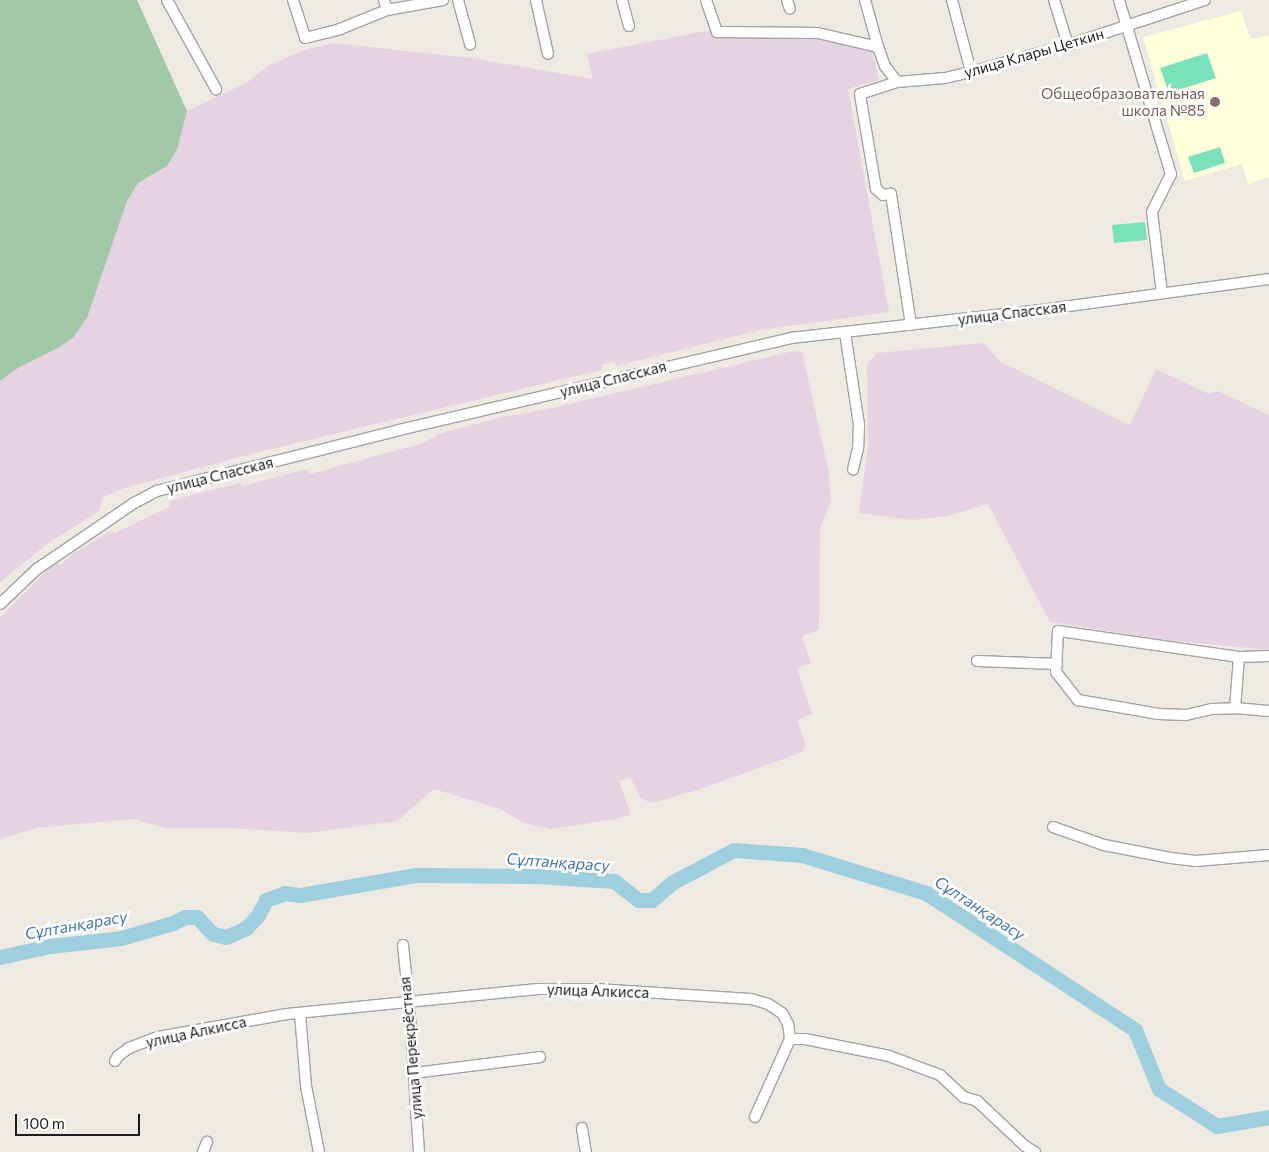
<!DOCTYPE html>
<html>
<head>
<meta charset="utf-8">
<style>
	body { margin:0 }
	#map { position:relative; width:1269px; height:1152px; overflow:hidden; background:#eeeae1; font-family:Commissioner,sans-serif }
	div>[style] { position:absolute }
	.industrial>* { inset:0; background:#e7d2e3 }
	.education>* { inset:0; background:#ffffd9 }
	.cemetery>* { inset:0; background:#a1c8a7 }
	.pitch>* { inset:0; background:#7ae2bb }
	.river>* { height:15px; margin:-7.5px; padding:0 7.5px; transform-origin:7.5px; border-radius:7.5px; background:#9ecfde }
	.roads { filter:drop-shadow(1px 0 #a3a3a3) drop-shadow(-1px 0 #a3a3a3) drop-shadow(0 1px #a3a3a3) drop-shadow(0 -1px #a3a3a3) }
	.street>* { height:10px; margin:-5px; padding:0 5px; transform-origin:5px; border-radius:5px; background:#fff }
	.dots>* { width:14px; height:14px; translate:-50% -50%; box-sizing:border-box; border:2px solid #fff; border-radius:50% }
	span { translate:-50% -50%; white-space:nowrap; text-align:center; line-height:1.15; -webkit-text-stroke:5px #fff; paint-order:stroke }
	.street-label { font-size:15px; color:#1c1c1c }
	.education-label { font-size:15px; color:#785e54 }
	.right { translate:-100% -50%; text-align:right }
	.water-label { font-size:16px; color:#4479af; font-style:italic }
	.scale { position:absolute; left:15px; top:1114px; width:125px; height:22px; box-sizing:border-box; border:2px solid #1c1c1c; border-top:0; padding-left:6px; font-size:15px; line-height:18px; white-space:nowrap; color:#1c1c1c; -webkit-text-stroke:4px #fff; paint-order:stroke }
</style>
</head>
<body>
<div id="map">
	<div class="industrial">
		<i style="clip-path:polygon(711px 30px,820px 32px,872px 50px,879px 80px,848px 89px,889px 312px,760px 330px,616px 366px,615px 361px,602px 365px,601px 370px,259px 452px,124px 488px,103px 497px,99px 511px,47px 544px,0 582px,0 381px,18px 368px,58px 348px,73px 338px,87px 318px,127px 201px,138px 183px,167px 166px,177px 150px,187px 111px,248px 82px,269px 65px,304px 50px,333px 43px,471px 58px,593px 79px,587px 54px)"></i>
		<i style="clip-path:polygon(984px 343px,999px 361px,1130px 425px,1156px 369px,1209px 394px,1218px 391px,1269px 415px,1269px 650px,1166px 640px,1050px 622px,988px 504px,948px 516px,912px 520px,859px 513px,868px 446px,867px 365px,877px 353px)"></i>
		<i style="clip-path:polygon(802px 351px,829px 473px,831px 501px,820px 528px,819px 630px,802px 636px,811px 663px,797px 668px,812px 714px,797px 720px,806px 745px,802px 752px,698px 790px,651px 803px,641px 798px,630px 777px,619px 781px,631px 815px,616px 819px,550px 829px,524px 823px,500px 809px,434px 789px,397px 821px,308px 833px,229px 828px,165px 828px,133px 819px,36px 828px,0 839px,0 618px,47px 570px,58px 563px,61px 565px,71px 555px,111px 531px,115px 533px,171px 506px,169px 501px,240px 483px,242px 486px,307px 469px,310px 474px,423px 443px,439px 434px,498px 418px,552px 408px,789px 352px)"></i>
	</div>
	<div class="education">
		<i style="clip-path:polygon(1241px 11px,1250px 37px,1255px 39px,1269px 35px,1269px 177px,1248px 184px,1242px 164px,1185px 181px,1143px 37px)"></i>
	</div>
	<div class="cemetery">
		<i style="clip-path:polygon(0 0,137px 0,187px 111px,177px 150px,167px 166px,138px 183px,127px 201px,87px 318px,73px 338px,58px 348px,18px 368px,0 381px)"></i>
	</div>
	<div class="pitch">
		<i style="clip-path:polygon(1207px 53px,1216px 78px,1169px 93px,1160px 68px)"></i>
		<i style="clip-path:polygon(1220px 147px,1225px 163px,1194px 173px,1188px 157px)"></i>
		<i style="clip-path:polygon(1145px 222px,1147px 240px,1114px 243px,1112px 225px)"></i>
	</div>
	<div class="river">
		<i style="left:0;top:957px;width:51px;rotate:-12.4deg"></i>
		<i style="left:50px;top:946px;width:71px;rotate:-6.4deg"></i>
		<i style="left:121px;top:938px;width:54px;rotate:-16.1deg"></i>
		<i style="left:173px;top:923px;width:13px;rotate:-27deg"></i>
		<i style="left:185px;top:917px;width:12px"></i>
		<i style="left:197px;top:917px;width:23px;rotate:47deg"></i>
		<i style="left:213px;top:934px;width:13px;rotate:13deg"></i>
		<i style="left:226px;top:937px;width:22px;rotate:-24deg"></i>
		<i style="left:246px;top:928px;width:18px;rotate:-47deg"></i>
		<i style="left:258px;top:915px;width:17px;rotate:-62deg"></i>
		<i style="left:266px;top:900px;width:20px;rotate:-20deg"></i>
		<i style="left:285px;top:893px;width:15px;rotate:8deg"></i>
		<i style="left:300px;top:895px;width:118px;rotate:-9.8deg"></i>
		<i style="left:416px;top:875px;width:120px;rotate:0.5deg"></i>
		<i style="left:536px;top:876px;width:78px;rotate:3.7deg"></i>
		<i style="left:614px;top:881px;width:31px;rotate:38deg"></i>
		<i style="left:638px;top:900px;width:14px"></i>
		<i style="left:652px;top:900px;width:28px;rotate:-41deg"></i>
		<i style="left:673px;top:882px;width:69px;rotate:-27.7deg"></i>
		<i style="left:734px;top:850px;width:68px;rotate:4.2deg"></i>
		<i style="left:802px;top:855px;width:130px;rotate:17deg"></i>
		<i style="left:926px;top:893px;width:250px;rotate:33.2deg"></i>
		<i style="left:1135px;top:1030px;width:64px;rotate:67.9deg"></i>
		<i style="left:1159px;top:1089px;width:69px;rotate:32.5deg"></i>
		<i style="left:1217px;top:1126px;width:53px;rotate:-9.8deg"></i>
	</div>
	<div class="roads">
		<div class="street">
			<i style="left:167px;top:0;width:102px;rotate:61.2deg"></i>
			<i style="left:293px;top:0;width:40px;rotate:72deg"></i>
			<i style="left:305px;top:38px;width:36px;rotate:-14deg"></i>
			<i style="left:340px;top:29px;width:51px;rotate:-22deg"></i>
			<i style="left:387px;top:10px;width:57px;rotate:-10.1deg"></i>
			<i style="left:384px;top:0;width:10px;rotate:73deg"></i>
			<i style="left:458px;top:0;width:46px;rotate:74.7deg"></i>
			<i style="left:536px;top:0;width:55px;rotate:77.5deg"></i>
			<i style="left:622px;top:0;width:27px;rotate:75deg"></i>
			<i style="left:706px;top:0;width:34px;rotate:71deg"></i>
			<i style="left:717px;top:32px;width:101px;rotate:0.6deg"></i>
			<i style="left:818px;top:33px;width:62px;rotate:13.1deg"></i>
			<i style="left:878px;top:47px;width:20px;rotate:70deg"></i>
			<i style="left:885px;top:66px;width:20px;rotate:53deg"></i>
			<i style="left:787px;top:0;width:9px;rotate:72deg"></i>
			<i style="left:865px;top:0;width:49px;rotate:74.5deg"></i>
			<i style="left:952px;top:0;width:74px;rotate:75.2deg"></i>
			<i style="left:1054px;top:0;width:47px;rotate:72.7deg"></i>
			<i style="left:1119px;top:0;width:182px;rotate:73.4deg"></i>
			<i style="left:1171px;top:174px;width:42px;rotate:116.6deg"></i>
			<i style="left:1152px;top:212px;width:82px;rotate:83deg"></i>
			<i style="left:911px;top:325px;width:133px;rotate:-98.7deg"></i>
			<i style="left:891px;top:194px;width:8px;rotate:173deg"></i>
			<i style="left:883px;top:195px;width:9px;rotate:-139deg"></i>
			<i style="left:876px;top:189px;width:96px;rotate:-99.6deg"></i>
			<i style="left:860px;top:94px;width:39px;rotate:-18deg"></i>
			<i style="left:897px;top:82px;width:48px;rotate:-4.8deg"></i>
			<i style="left:945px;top:78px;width:27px;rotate:-13deg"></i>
			<i style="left:971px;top:72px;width:101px;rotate:-15.6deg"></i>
			<i style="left:1068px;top:45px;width:144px;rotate:-18.2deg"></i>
			<i style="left:845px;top:333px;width:92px;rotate:81.3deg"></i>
			<i style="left:859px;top:424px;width:24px;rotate:92deg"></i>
			<i style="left:858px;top:448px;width:22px;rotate:103deg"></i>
			<i style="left:0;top:604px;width:51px;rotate:-43.4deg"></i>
			<i style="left:37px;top:569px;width:117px;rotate:-34.2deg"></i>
			<i style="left:134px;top:503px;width:26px;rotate:-28deg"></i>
			<i style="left:157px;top:491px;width:250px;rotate:-14.1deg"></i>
			<i style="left:399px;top:430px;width:403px;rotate:-13.2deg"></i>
			<i style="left:791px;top:338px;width:251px;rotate:-6.4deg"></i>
			<i style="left:1040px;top:310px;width:231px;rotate:-7.7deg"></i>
			<i style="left:1269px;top:656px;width:30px;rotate:178deg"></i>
			<i style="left:1239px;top:657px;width:183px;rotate:-171.8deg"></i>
			<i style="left:1058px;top:631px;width:41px;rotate:92.8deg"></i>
			<i style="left:1056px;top:672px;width:36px;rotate:52deg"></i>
			<i style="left:1078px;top:700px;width:82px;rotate:9.8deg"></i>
			<i style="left:1159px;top:714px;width:27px;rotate:2deg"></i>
			<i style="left:1186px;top:715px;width:27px;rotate:-13deg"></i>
			<i style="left:1212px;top:709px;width:23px;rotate:-2deg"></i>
			<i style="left:1235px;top:708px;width:34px;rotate:5deg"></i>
			<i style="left:977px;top:661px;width:80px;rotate:2.1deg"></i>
			<i style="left:1235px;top:708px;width:51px;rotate:-85.5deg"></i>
			<i style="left:1053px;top:827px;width:54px;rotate:19.4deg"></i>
			<i style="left:1104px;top:845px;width:68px;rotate:11deg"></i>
			<i style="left:1171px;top:858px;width:25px;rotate:7deg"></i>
			<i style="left:1196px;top:861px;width:73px;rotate:-4.7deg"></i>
			<i style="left:403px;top:945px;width:57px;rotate:84deg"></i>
			<i style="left:409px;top:1002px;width:150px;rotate:86.2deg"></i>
			<i style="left:300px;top:1014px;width:72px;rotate:85.2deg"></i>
			<i style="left:306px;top:1086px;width:67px;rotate:78.9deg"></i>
			<i style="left:790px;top:1039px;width:15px"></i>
			<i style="left:805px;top:1039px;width:86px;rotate:11.4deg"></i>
			<i style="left:889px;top:1056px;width:54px;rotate:20.4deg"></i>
			<i style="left:940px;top:1075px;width:33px;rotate:43deg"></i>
			<i style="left:964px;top:1097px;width:14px;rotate:17deg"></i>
			<i style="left:977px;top:1101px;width:66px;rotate:43.2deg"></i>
			<i style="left:1025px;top:1146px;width:12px;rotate:31deg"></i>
			<i style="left:115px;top:1061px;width:6px;rotate:-59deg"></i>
			<i style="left:118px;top:1056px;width:14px;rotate:-36deg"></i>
			<i style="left:129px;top:1048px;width:31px;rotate:-21deg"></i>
			<i style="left:158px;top:1037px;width:131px;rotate:-10.1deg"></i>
			<i style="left:287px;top:1014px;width:252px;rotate:-5.7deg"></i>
			<i style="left:538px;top:989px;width:59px"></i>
			<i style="left:597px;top:989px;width:154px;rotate:3.7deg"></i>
			<i style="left:751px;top:999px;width:18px;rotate:16deg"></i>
			<i style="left:768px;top:1004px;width:17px;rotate:33deg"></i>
			<i style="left:782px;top:1013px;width:13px;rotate:61deg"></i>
			<i style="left:788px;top:1024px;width:15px;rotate:82deg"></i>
			<i style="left:414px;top:1073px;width:127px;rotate:-7.2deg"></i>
			<i style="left:755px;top:1117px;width:85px;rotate:-65.8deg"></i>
			<i style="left:582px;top:1128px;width:24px;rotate:81deg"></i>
			<i style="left:203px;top:1152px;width:11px;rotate:-68deg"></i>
		</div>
	</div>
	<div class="dots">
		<i style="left:1215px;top:102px;background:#8d6e63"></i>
	</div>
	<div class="street-label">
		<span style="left:1034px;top:53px;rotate:-16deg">улица Клары Цеткин</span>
		<span style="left:1012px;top:313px;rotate:-7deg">улица Спасская</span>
		<span style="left:613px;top:379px;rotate:-14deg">улица Спасская</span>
		<span style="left:220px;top:475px;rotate:-14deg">улица Спасская</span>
		<span style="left:598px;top:991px;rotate:2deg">улица Алкисса</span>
		<span style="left:196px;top:1032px;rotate:-12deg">улица Алкисса</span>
		<span style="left:411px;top:1048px;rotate:-95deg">улица Перекрёстная</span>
	</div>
	<div class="education-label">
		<span class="right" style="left:1205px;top:102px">Общеобразовательная<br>школа №85</span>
	</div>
	<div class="water-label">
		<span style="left:558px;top:862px;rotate:4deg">Сұлтанқарасу</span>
		<span style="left:980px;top:908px;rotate:33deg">Сұлтанқарасу</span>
		<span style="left:76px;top:925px;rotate:-10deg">Сұлтанқарасу</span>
	</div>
	<div class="scale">100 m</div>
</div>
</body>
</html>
